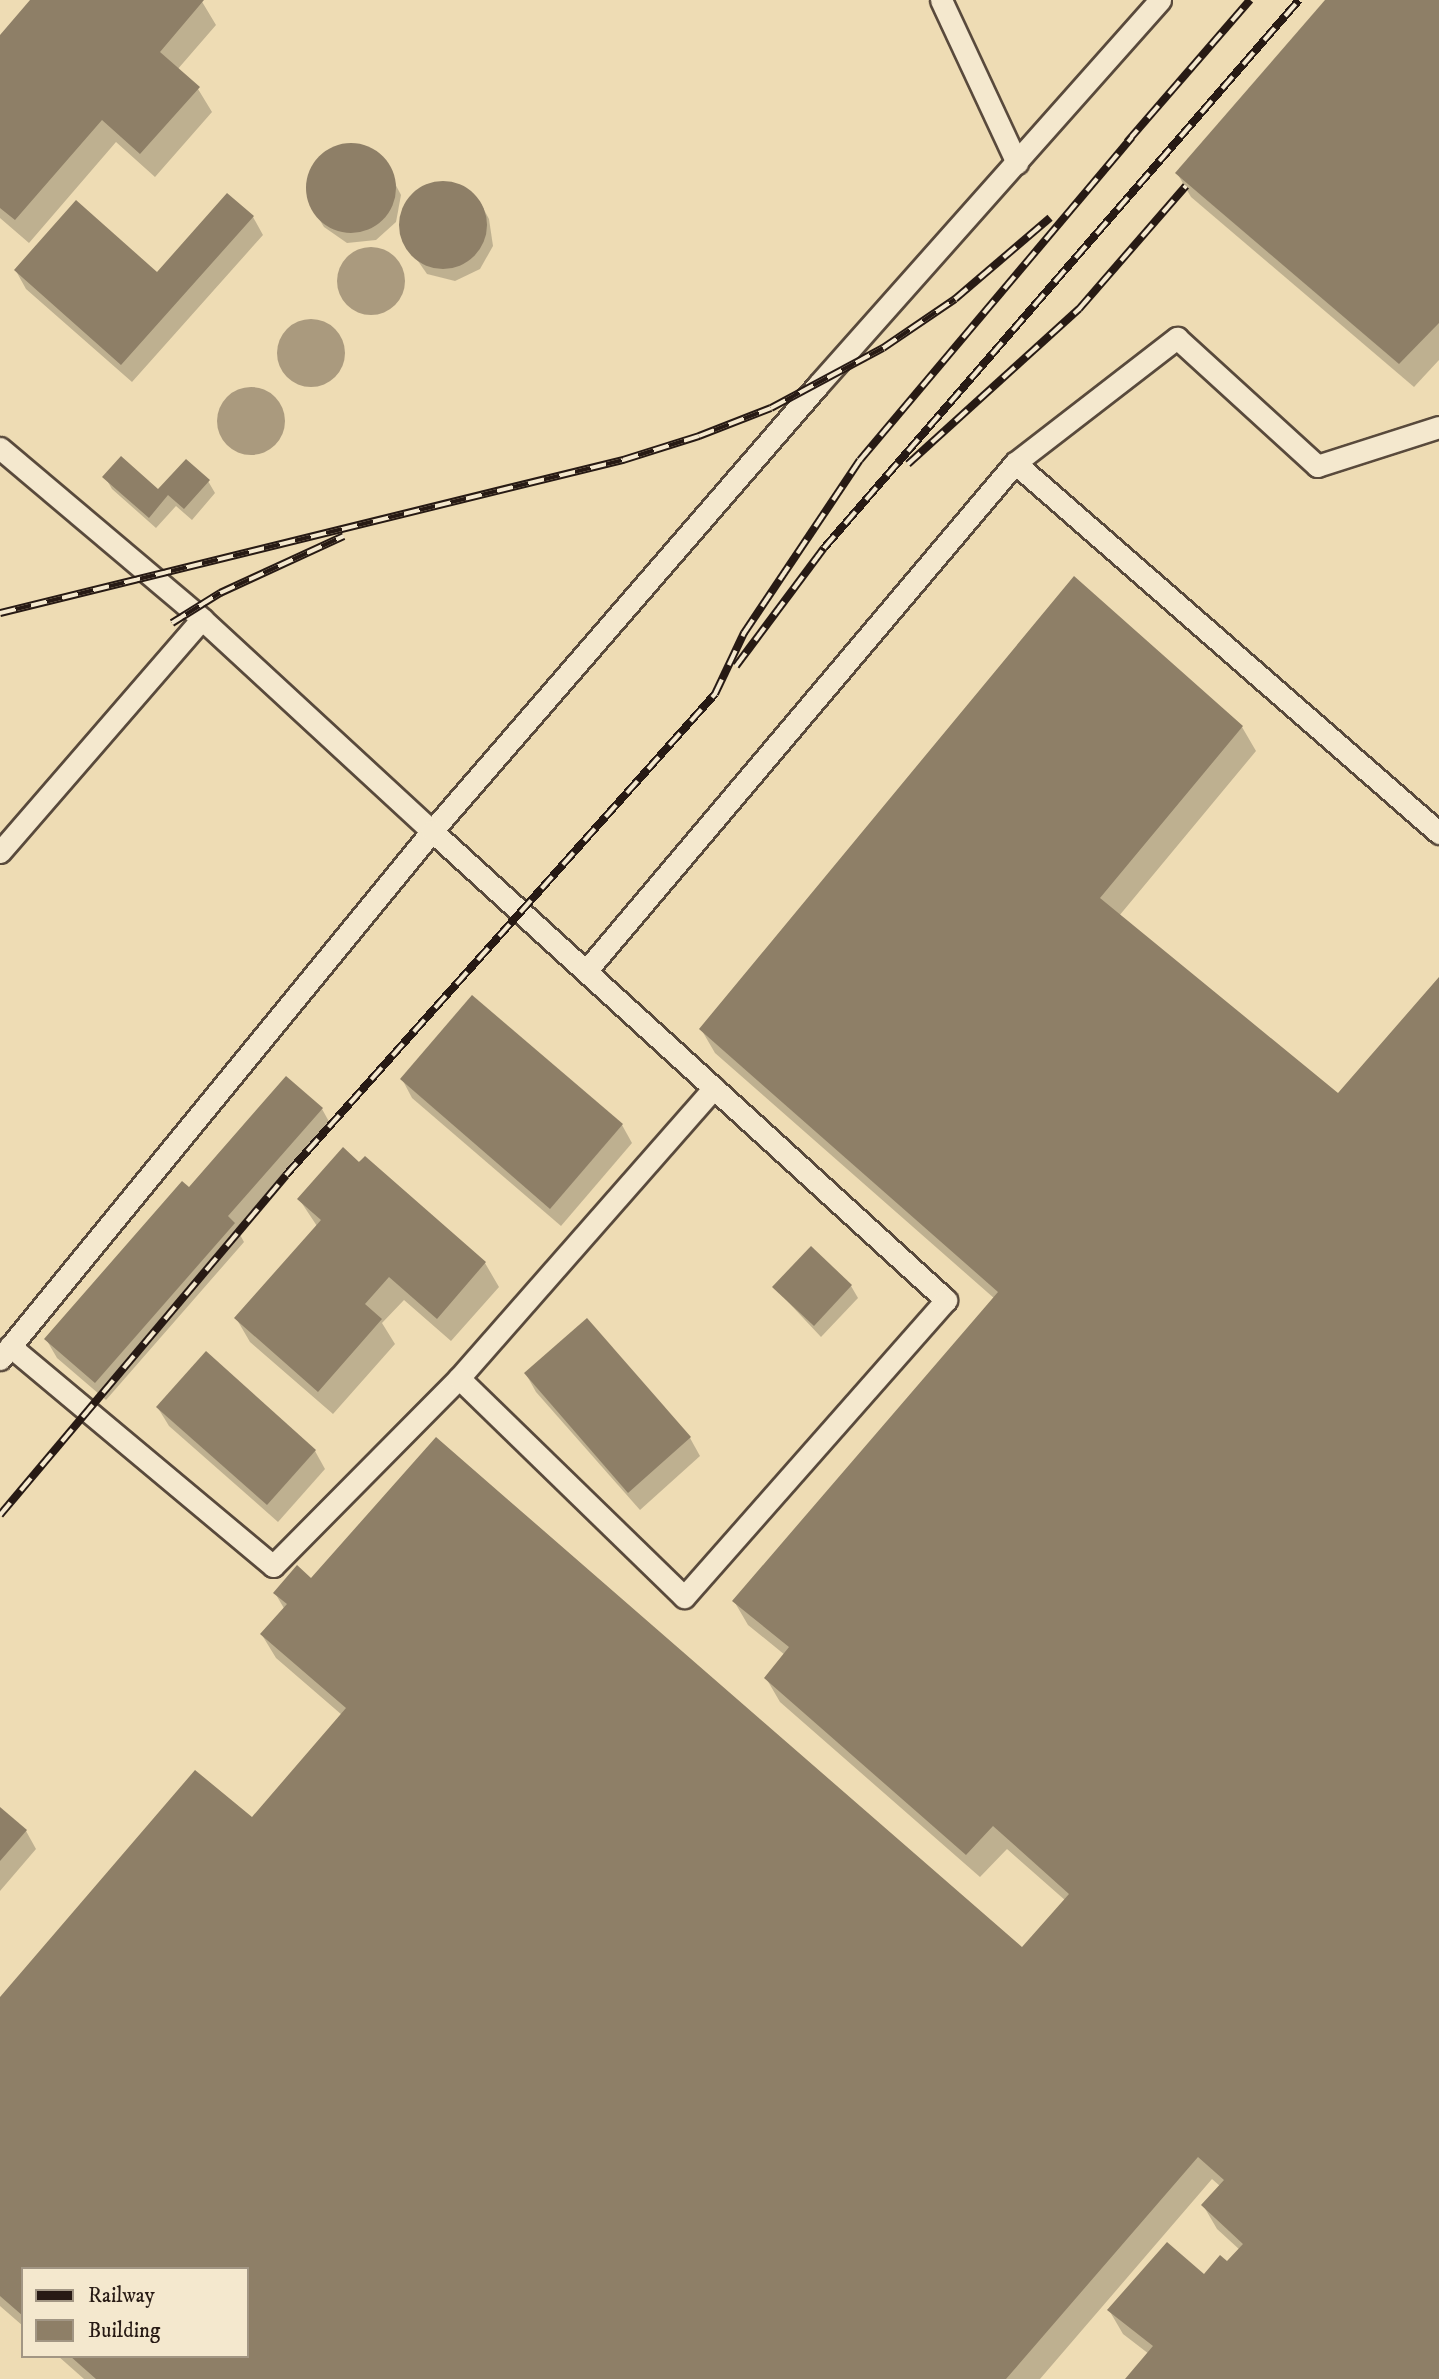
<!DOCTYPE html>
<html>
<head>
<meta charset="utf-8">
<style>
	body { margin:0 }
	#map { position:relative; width:1439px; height:2379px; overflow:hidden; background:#eedcb4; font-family:"IM FELL DW Pica",serif }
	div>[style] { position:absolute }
	.water>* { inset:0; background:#aa9a7e }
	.round { border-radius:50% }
	.shadow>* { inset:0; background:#0003 }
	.building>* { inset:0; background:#8e7f67 }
	.roads { filter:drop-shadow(2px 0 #594a3c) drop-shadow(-2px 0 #594a3c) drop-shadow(0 2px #594a3c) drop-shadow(0 -2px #594a3c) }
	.lane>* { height:21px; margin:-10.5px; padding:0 10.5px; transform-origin:10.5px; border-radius:10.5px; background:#f4e8ce }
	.rail>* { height:8px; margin-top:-4px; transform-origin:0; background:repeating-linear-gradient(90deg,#f4e8ce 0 16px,#271a14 0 32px); box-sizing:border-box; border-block:2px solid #271a14 }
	span { translate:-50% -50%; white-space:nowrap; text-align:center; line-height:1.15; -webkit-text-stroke:7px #f4e8ce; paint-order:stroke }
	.legend { position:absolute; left:21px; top:2267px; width:228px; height:91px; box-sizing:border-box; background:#f4e8ce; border:2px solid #a29684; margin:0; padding:9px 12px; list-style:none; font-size:21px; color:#271a14 }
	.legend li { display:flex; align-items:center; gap:14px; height:35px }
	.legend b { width:35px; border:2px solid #a29684 }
</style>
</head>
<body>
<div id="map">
	<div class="water">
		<i class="round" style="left:337px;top:247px;width:68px;height:68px"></i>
		<i class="round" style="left:277px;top:319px;width:68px;height:68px"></i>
		<i class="round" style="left:217px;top:387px;width:68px;height:68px"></i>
	</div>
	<div class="shadow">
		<i style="clip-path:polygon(32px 0,201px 0,216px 25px,177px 70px,198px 89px,212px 112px,155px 177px,116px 142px,29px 243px,0 218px,0 38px)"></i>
		<i style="clip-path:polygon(1327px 0,1439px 0,1439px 360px,1414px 387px,1191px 197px,1177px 173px)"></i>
		<i style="clip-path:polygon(343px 145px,370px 149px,381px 157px,401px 195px,396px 222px,376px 240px,347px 243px,324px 227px,316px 214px,308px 186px,319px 159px)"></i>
		<i style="clip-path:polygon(449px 182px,474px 195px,482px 206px,489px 219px,493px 246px,480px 269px,455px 281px,427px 274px,402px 238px,401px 223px,411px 196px,423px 187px)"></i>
		<i style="clip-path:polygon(227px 195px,253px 217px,263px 235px,132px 382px,26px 289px,16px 271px,157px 274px)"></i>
		<i style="clip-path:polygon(105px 477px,158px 492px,208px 481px,215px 493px,192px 520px,176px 506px,156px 528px,112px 489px)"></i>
		<i style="clip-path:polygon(1242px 727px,1256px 751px,1119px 916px,1338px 1095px,1439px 980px,1439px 2379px,1127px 2379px,1149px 2354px,1123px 2334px,1109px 2310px,1204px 2277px,1228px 2263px,1240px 2250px,1217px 2229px,1203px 2205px,1220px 2186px,1212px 2179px,1040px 2379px,84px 2379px,58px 2356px,247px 2356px,247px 2269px,23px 2269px,23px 2326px,0 2306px,0 2000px,252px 1819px,342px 1715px,276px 1658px,262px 1635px,285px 1610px,275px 1593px,311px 1580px,1022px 1950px,1066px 1901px,1007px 1849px,980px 1877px,780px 1702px,766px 1678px,785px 1655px,748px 1625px,734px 1601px,995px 1299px,715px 1053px,701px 1029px)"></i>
		<i style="clip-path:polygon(402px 1079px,622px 1125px,632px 1143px,561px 1226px,412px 1098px)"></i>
		<i style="clip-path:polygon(322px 1109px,332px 1127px,239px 1233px,244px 1242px,106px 1400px,57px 1358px,46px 1339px,189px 1189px)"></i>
		<i style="clip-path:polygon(365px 1158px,485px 1263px,499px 1287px,451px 1341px,404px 1300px,382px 1323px,395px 1344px,333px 1414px,250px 1342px,236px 1318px,317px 1226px,299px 1199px)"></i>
		<i style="clip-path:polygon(851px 1286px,858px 1298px,821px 1337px,774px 1287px)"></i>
		<i style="clip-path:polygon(587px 1320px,690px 1438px,700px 1456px,640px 1510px,536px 1392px,526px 1374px)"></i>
		<i style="clip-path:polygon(158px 1408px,315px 1451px,325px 1469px,278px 1522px,169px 1426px)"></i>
		<i style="clip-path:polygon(0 1809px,26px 1831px,36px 1849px,0 1891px)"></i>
	</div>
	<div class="building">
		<i style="clip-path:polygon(30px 0,204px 0,160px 52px,200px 87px,140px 154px,102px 120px,15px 220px,0 208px,0 35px)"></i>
		<i style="clip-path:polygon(1325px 0,1439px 0,1439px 323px,1399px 364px,1175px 173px)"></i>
		<i class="round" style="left:306px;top:143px;width:90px;height:90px"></i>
		<i class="round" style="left:399px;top:181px;width:88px;height:88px"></i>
		<i style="clip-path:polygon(227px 193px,254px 216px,121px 365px,14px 270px,76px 200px,157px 272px)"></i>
		<i style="clip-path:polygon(121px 456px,158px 489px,186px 459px,210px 480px,184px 509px,168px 495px,149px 518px,102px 477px)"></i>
		<i style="clip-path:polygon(1074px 576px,1243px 726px,1100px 898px,1338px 1093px,1439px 977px,1439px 2379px,1125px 2379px,1153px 2346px,1107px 2310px,1167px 2242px,1204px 2274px,1220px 2255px,1227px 2261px,1243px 2244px,1201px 2205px,1224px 2180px,1198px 2157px,1006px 2379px,96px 2379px,70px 2356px,247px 2356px,247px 2269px,23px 2269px,23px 2316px,0 2296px,0 1997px,195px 1770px,252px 1817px,346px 1708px,260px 1634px,287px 1604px,273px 1593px,297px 1565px,311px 1578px,436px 1437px,1022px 1947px,1069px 1894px,993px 1826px,966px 1855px,764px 1678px,789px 1647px,732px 1601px,998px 1292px,699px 1029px)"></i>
		<i style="clip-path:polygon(472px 995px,623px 1124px,550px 1209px,400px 1079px)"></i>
		<i style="clip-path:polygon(286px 1076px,323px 1108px,228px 1216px,235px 1223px,95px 1383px,44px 1339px,182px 1181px,189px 1187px)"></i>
		<i style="clip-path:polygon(343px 1147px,359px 1162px,365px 1156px,486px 1262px,437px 1319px,389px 1277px,365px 1304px,382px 1319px,318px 1392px,234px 1318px,321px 1220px,297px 1199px)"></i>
		<i style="clip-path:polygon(811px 1246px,852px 1285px,814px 1326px,772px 1287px)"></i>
		<i style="clip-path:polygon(587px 1318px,691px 1437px,628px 1493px,524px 1373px)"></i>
		<i style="clip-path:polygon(206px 1351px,316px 1450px,267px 1505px,156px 1407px)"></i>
		<i style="clip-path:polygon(0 1807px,27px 1830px,0 1861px)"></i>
	</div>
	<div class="roads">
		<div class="lane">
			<i style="left:941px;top:0;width:180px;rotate:65deg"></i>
			<i style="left:0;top:448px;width:265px;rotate:40.2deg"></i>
			<i style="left:202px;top:619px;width:313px;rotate:42.7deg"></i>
			<i style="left:432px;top:831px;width:590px;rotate:-49.12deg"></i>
			<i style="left:818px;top:385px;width:515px;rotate:-48.38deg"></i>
			<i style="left:1015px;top:463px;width:205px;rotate:-37.7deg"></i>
			<i style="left:1177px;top:338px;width:190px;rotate:42.4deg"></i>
			<i style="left:1317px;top:466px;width:128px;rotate:-17.7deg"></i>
			<i style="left:0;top:852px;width:308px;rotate:-49.1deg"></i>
			<i style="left:586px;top:971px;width:665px;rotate:-49.82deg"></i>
			<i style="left:1015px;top:463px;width:563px;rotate:41.11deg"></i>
			<i style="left:10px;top:1346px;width:343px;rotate:39.9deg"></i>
			<i style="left:273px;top:1566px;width:264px;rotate:-45.3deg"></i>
			<i style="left:459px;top:1378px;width:386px;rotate:-48.7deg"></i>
			<i style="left:0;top:1359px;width:682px;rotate:-50.71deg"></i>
			<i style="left:432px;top:831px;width:696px;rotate:42.38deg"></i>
			<i style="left:946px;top:1300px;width:396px;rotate:131.4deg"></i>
			<i style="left:684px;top:1597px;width:314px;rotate:-135.8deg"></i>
		</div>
	</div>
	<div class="rail">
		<i style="left:1127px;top:142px;width:188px;rotate:-49.1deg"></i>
		<i style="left:908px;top:464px;width:231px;rotate:-42.2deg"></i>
		<i style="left:1079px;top:309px;width:163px;rotate:-49deg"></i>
		<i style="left:0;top:613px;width:642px;rotate:-13.8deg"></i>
		<i style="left:623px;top:460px;width:80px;rotate:-17.5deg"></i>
		<i style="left:699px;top:436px;width:77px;rotate:-21.3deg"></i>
		<i style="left:771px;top:408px;width:127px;rotate:-28.2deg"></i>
		<i style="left:883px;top:348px;width:87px;rotate:-34.2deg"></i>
		<i style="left:955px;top:299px;width:125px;rotate:-40.5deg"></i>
		<i style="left:172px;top:623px;width:57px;rotate:-32deg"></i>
		<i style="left:220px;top:593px;width:136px;rotate:-24.7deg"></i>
		<i style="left:736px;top:666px;width:147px;rotate:-53.3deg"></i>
		<i style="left:824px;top:548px;width:725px;rotate:-49.08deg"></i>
		<i style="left:0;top:1515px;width:444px;rotate:-49.9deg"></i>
		<i style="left:286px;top:1175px;width:645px;rotate:-48.27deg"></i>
		<i style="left:715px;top:694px;width:68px;rotate:-64.6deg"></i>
		<i style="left:744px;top:633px;width:208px;rotate:-56.2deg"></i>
		<i style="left:860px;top:460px;width:422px;rotate:-49.9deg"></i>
	</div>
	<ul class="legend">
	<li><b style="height:9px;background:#271a14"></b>Railway</li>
	<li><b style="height:19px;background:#8e7f67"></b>Building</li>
	</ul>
</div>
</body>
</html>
